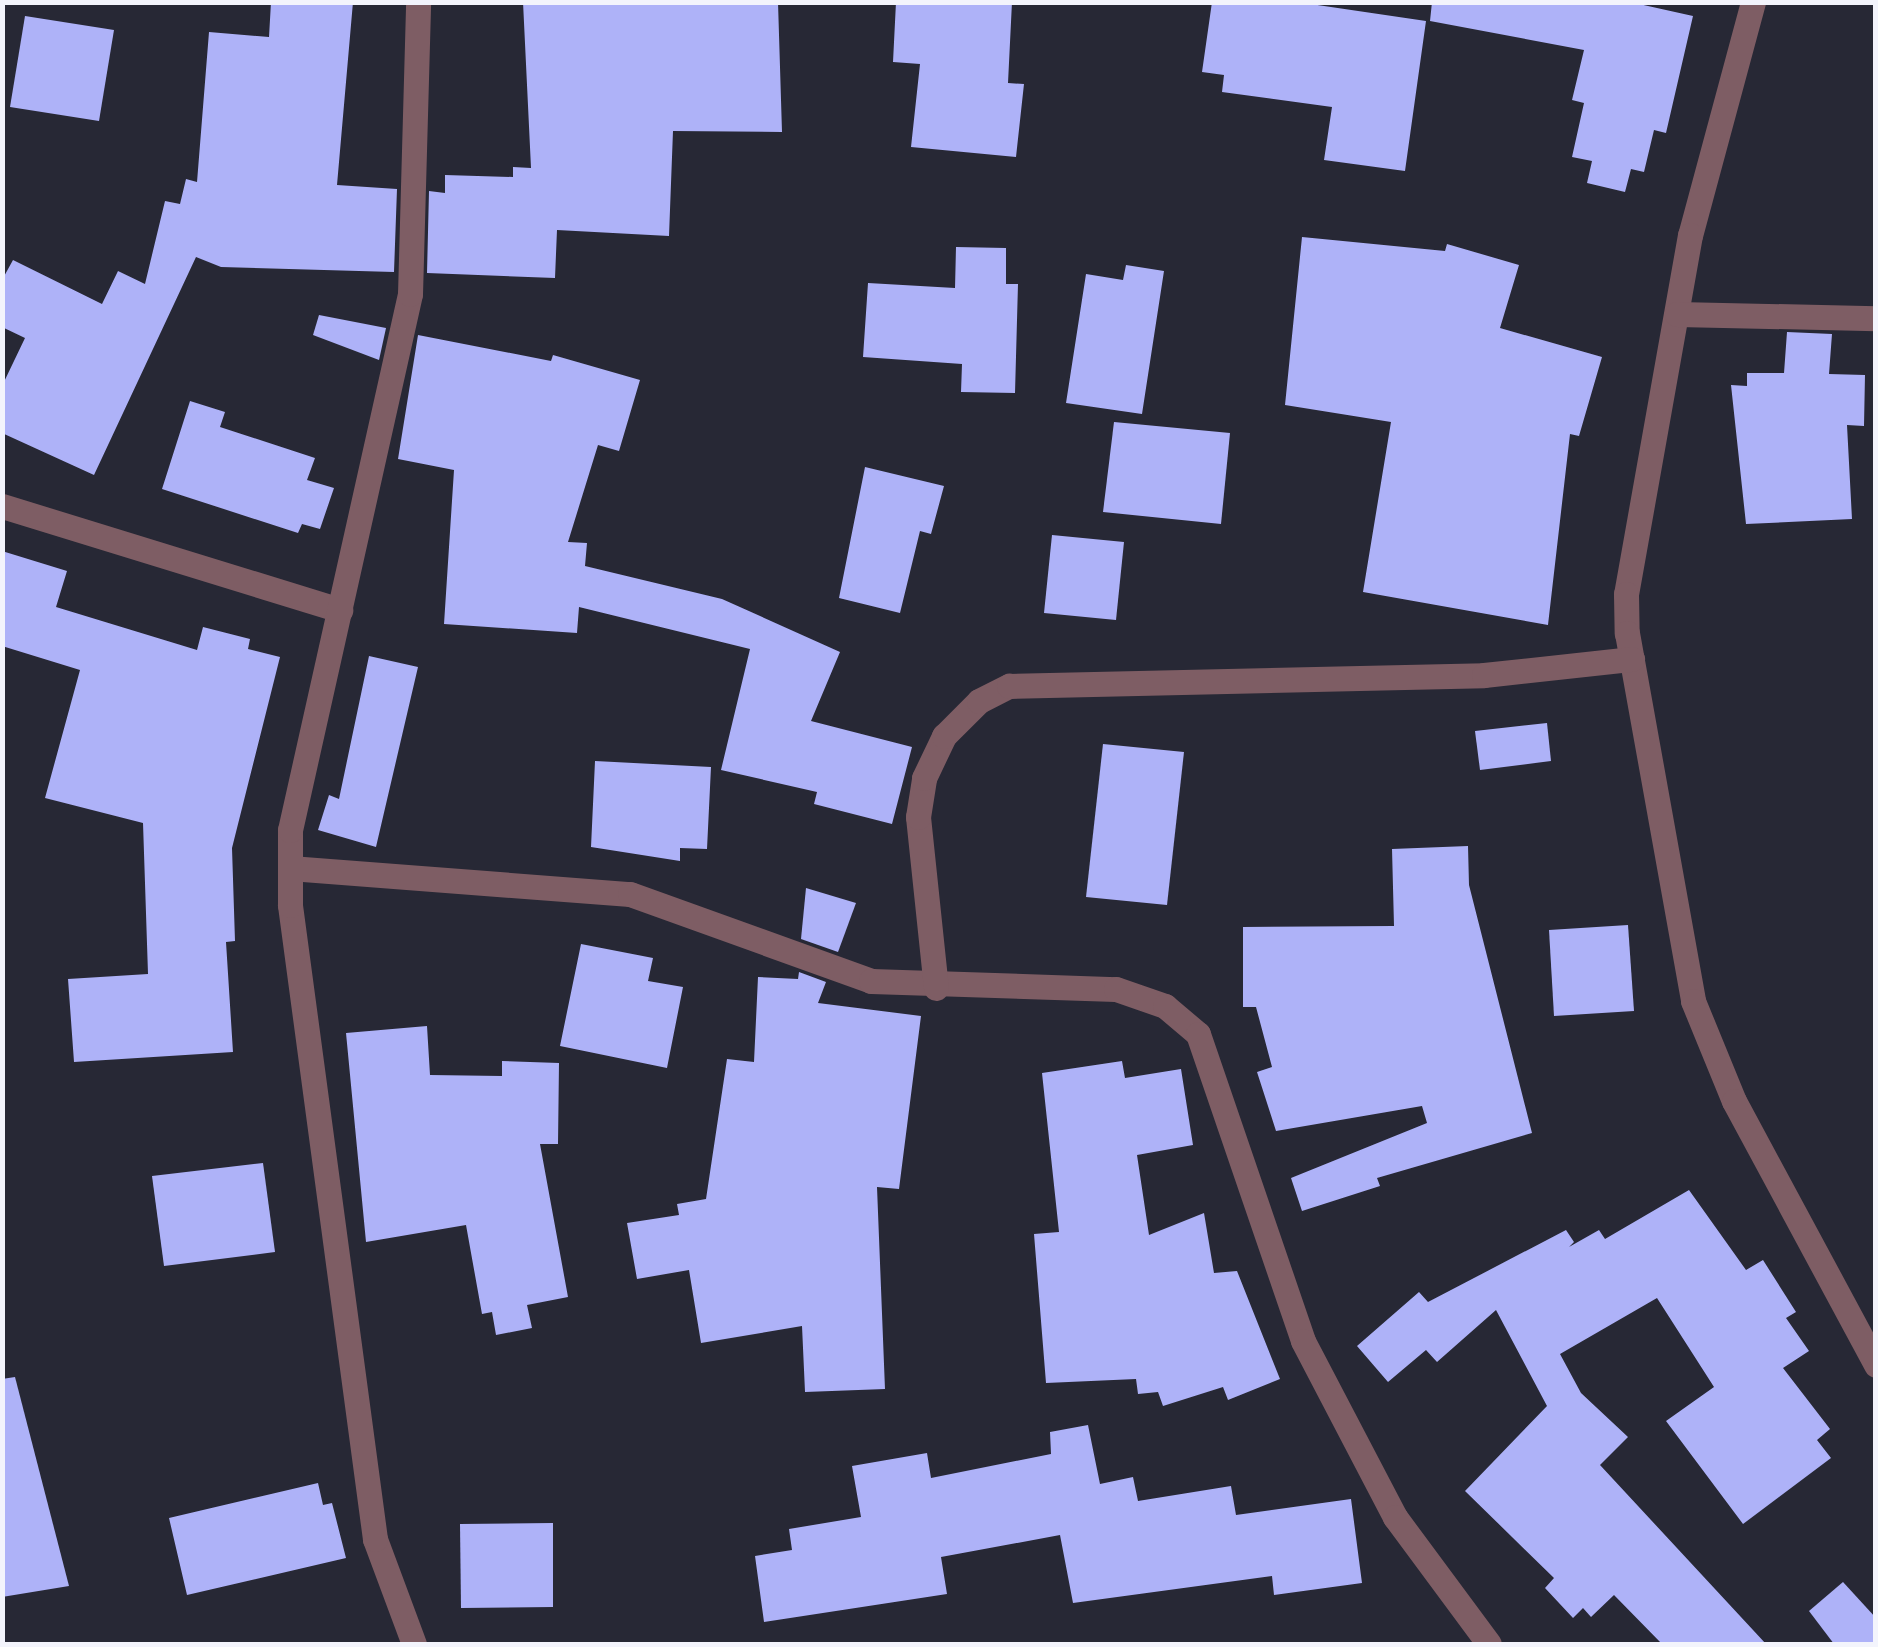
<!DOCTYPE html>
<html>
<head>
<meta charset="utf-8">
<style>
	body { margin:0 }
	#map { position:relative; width:1878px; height:1647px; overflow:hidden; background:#272835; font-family:Signika,sans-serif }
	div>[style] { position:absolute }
	.building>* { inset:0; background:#aeb2f8 }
	.minor>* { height:25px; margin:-12.5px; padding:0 12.5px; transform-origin:12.5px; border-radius:12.5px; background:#7e5d64 }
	span { translate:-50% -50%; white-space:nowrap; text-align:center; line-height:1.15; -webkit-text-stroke:10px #111217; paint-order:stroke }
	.frame { position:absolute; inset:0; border:5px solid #f3f4fc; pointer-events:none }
</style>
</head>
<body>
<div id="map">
	<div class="building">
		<i style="clip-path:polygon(271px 2px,353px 2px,337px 185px,397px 189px,394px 272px,221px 267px,196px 257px,94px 475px,2px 433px,2px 386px,25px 338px,2px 327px,2px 280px,13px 260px,102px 304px,118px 271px,145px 284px,165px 201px,180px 204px,186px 179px,197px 182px,209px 32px,269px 37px)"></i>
		<i style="clip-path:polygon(523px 2px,778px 2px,782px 132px,673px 131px,669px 236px,557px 230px,555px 278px,427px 273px,429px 191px,445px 193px,445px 175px,513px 177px,513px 167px,531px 168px)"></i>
		<i style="clip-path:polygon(896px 2px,1012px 2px,1008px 83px,1024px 84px,1016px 157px,911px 147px,920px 64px,893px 62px)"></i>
		<i style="clip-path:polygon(1212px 2px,1297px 2px,1426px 21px,1405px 171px,1324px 160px,1332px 107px,1222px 92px,1224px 75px,1202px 72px)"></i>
		<i style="clip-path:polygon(1432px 2px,1630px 2px,1693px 16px,1666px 133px,1654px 130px,1644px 172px,1631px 169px,1625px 192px,1587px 183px,1592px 161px,1572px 157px,1584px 103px,1572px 100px,1584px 50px,1430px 21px)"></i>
		<i style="clip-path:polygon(25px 16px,114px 30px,99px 121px,10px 107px)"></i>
		<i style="clip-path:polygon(1302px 237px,1445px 251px,1447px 244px,1519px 265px,1500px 328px,1602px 357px,1579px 436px,1570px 434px,1548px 625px,1363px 592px,1391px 422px,1285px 405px)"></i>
		<i style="clip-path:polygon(956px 247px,1006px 248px,1006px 284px,1018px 284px,1015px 393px,961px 392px,962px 364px,863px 357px,868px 283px,955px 288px)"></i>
		<i style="clip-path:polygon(1126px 265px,1164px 271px,1142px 414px,1066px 403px,1086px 274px,1123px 280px)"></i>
		<i style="clip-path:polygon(319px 315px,386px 328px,379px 360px,313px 335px)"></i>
		<i style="clip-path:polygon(1787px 332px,1832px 334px,1829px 374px,1865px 375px,1864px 426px,1847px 425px,1852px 519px,1746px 524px,1731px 385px,1747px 386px,1747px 373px,1784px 373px)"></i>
		<i style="clip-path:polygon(418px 335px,551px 361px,553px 355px,640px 380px,619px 451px,598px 445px,568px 542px,587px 543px,585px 566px,722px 599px,840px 652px,811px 721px,912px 747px,892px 824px,814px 804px,817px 792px,721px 770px,750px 649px,579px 607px,577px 633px,444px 624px,454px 470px,398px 459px)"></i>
		<i style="clip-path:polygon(190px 401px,225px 412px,220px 427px,315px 458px,307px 480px,334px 488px,320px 529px,302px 524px,298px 533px,162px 489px)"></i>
		<i style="clip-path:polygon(1114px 422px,1230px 433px,1221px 524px,1103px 512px)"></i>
		<i style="clip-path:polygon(865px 467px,944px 486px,931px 534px,920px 531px,900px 613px,839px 598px)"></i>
		<i style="clip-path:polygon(1052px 535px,1124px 542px,1116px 620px,1044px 613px)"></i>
		<i style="clip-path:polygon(2px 551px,67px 571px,56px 607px,197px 650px,203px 627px,250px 639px,248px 649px,280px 657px,232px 848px,235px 941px,226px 942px,233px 1052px,74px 1062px,68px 979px,148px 974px,143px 823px,45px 798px,80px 670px,2px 646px)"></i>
		<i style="clip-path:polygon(369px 656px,418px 667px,376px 847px,318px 830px,329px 795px,339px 799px)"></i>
		<i style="clip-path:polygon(1547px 723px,1551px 761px,1480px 770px,1475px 731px)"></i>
		<i style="clip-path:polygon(1103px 744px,1184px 752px,1167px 905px,1086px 897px)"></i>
		<i style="clip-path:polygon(595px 761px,711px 767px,707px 849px,680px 848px,680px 861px,591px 847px)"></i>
		<i style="clip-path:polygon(1468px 846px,1469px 885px,1532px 1133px,1377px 1178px,1380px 1186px,1302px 1211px,1291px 1178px,1427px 1123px,1422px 1106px,1276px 1131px,1257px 1072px,1272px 1067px,1256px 1007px,1243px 1007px,1243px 927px,1394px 926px,1392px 849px)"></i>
		<i style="clip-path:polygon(806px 888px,856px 903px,838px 952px,801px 939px)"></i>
		<i style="clip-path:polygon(1628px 925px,1634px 1011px,1554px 1016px,1549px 930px)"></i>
		<i style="clip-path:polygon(581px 944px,653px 958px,648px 981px,683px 987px,667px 1068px,560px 1046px)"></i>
		<i style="clip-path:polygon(799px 972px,826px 982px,818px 1003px,921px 1016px,899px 1189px,877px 1187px,885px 1389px,805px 1392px,802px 1326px,701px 1343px,689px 1270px,637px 1279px,627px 1223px,679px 1215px,677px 1204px,706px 1199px,727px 1059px,754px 1062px,758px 977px,798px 979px)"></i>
		<i style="clip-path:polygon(427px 1026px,430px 1075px,502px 1076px,502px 1061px,559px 1063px,558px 1144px,540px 1144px,568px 1297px,527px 1305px,532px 1328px,496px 1335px,492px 1312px,482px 1314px,466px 1225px,366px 1242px,346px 1033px)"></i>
		<i style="clip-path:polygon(1122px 1061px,1125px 1078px,1181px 1069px,1193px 1145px,1137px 1155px,1149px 1235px,1204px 1213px,1214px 1273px,1237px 1271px,1280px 1379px,1228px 1400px,1223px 1387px,1163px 1406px,1158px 1392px,1138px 1394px,1136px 1379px,1046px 1383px,1034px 1234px,1059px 1232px,1042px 1073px)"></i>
		<i style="clip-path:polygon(263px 1163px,275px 1252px,164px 1266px,152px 1176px)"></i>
		<i style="clip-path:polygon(1689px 1190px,1746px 1270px,1763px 1260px,1796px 1312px,1786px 1318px,1809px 1351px,1783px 1368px,1830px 1429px,1817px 1440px,1831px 1458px,1743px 1524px,1666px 1421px,1714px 1387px,1657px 1298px,1560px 1354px,1581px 1393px,1628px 1437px,1600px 1465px,1766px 1644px,1662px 1644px,1614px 1595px,1591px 1617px,1583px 1608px,1573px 1618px,1545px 1588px,1554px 1578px,1465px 1491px,1547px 1406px,1496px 1310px,1437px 1362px,1426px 1350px,1388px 1382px,1357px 1346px,1419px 1292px,1428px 1302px,1566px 1230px,1574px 1242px,1569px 1247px,1599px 1230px,1605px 1239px)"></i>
		<i style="clip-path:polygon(15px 1377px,69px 1586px,2px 1597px,2px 1379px)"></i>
		<i style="clip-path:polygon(1088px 1425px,1100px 1484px,1133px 1477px,1138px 1501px,1231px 1486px,1236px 1515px,1351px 1499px,1362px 1583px,1274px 1595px,1272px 1576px,1073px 1603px,1060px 1535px,941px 1557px,947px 1594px,764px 1622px,755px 1556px,792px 1550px,789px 1529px,861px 1517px,852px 1466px,927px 1453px,931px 1478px,1051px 1454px,1050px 1432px)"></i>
		<i style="clip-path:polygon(318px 1483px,323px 1505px,332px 1503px,346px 1558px,187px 1595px,169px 1518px)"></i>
		<i style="clip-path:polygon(553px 1523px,553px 1607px,461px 1608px,460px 1524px)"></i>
		<i style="clip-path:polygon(1843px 1582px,1876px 1618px,1876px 1644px,1834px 1644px,1809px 1611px)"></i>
	</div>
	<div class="minor">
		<i style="left:1753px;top:2px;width:241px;rotate:105.1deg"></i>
		<i style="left:1690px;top:235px;width:365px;rotate:100.1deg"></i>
		<i style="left:1626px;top:594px;width:39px;rotate:89deg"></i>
		<i style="left:1627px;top:633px;width:374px;rotate:79.8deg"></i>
		<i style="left:1693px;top:1001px;width:108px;rotate:67.7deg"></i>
		<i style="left:1734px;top:1101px;width:300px;rotate:61.7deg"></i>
		<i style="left:1677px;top:314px;width:199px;rotate:1.2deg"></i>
		<i style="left:2px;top:506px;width:354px;rotate:17.1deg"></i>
		<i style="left:290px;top:868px;width:341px;rotate:4.4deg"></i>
		<i style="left:630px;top:894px;width:256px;rotate:19.8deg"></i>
		<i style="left:871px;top:981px;width:245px;rotate:1.9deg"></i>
		<i style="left:1116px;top:989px;width:52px;rotate:19.1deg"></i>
		<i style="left:1165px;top:1006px;width:43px;rotate:40.3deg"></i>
		<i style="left:1198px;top:1034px;width:324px;rotate:71.1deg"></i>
		<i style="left:1303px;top:1341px;width:199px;rotate:62.4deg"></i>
		<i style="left:1395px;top:1517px;width:158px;rotate:53.5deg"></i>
		<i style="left:936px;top:988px;width:172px;rotate:-96deg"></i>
		<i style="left:918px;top:817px;width:39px;rotate:-81deg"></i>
		<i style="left:924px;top:778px;width:47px;rotate:-64.5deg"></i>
		<i style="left:944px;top:736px;width:49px;rotate:-45deg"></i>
		<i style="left:979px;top:701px;width:34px;rotate:-27deg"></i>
		<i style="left:1009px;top:686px;width:475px;rotate:-1.3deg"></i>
		<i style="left:1484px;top:675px;width:149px;rotate:-6.2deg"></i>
		<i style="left:414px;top:1644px;width:112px;rotate:-110.4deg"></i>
		<i style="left:375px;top:1539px;width:640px;rotate:-97.64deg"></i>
		<i style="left:290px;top:905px;width:75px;rotate:-90deg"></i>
		<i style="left:290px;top:830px;width:549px;rotate:-77.38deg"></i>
		<i style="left:410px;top:294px;width:292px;rotate:-88.4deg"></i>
	</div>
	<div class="frame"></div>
</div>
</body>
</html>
